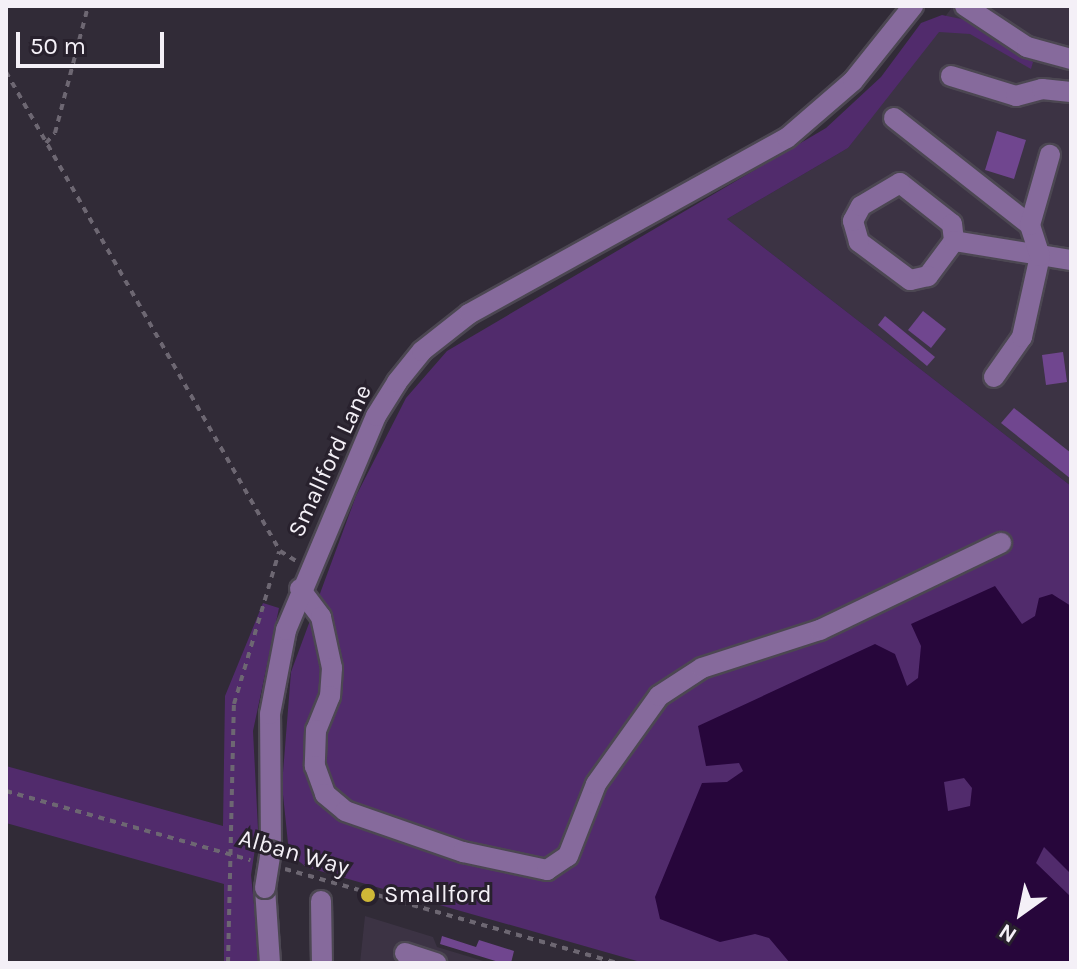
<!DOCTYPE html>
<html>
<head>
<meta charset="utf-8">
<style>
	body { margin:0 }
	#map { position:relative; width:1077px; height:969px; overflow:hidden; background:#312b37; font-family:Karla,sans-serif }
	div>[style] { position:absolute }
	.built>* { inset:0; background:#3c3344 }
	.green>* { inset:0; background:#512b6c }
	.water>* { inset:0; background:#27063b }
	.building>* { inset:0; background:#70468f }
	.path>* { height:4px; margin-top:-2px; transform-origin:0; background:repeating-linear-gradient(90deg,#6d6772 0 6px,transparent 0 12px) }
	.roads { filter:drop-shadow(2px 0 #4c4752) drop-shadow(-2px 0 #4c4752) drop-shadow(0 2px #4c4752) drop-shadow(0 -2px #4c4752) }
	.minor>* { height:20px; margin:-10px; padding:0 10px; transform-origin:10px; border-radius:10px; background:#866a9c }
	.bridges { filter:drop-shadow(2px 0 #4c4752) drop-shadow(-2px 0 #4c4752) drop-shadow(0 2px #4c4752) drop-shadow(0 -2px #4c4752) }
	.minor-bridge>* { height:20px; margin:-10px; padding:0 10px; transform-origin:10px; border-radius:10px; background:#866a9c }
	.dots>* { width:22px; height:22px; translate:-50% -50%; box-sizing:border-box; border:4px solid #28212d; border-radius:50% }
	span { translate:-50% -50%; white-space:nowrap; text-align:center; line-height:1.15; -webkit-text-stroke:6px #28212d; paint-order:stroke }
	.street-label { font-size:24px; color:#f4f0f7 }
	.poi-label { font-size:24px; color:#f4f0f7 }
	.left { translate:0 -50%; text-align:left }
	.frame { position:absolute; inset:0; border:8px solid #f4f0f7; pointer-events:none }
	.north { position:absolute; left:981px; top:873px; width:80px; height:80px; -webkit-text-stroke:6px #28212d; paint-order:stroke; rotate:213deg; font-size:22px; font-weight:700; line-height:32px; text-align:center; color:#f4f0f7 }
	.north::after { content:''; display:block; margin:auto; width:28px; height:36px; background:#f4f0f7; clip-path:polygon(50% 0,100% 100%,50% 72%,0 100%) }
	.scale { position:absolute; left:16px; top:32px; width:148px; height:36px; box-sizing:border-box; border:4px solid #f4f0f7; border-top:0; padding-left:10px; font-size:24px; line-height:28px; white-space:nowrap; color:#f4f0f7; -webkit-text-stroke:6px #28212d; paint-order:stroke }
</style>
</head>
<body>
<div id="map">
	<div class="built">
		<i style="clip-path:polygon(953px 6px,1071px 6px,1071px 486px,727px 219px,848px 148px)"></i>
		<i style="clip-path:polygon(365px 916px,433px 937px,437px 947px,490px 963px,360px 963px)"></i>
	</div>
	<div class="green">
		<i style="clip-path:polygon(942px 15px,966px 20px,1033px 62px,1031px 69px,970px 34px,939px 32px,848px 148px,727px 219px,1071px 486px,1071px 963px,644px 963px,306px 867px,289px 853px,282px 785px,291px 672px,356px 496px,406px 398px,447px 351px,826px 128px,881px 77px,921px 23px)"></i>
		<i style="clip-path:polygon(263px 603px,279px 608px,253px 731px,258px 829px,251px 875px,260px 963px,224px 963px,224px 884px,6px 823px,6px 766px,223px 826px,225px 696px)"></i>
	</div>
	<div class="water">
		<i style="clip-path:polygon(evenodd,995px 586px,1022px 624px,1035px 616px,1039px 598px,1052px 594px,1071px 606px,1071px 874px,1044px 847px,1036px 863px,1071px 897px,1071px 963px,790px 963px,769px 938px,755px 934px,720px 942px,660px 919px,655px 897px,702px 783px,727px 782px,743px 771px,739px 763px,706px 766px,698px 726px,875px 644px,895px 654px,907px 686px,918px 678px,921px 646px,911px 624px,995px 586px,964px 778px,972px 788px,970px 806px,948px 811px,944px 782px,964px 778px)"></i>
	</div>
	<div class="building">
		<i style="clip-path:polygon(997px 131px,1026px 140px,1014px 179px,985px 170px)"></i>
		<i style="clip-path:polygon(923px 311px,946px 329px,931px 348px,908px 330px)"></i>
		<i style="clip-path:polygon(885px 316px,935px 357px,927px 366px,878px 325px)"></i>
		<i style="clip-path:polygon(1063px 352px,1067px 382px,1046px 385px,1042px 355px)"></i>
		<i style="clip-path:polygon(1014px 408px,1071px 453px,1071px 479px,1001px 423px)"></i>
		<i style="clip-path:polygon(442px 936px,476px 947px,479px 940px,514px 951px,511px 963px,502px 963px,440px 944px)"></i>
	</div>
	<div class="path">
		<i style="left:6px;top:72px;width:552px;rotate:60.23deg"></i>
		<i style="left:280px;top:551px;width:19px;rotate:32deg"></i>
		<i style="left:46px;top:143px;width:13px;rotate:-48deg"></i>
		<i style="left:55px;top:133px;width:131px;rotate:-75.4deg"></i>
		<i style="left:6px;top:791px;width:254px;rotate:15.8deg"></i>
		<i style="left:285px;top:869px;width:346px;rotate:15.8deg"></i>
		<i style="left:228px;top:963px;width:259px;rotate:-88.7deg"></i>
		<i style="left:234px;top:704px;width:159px;rotate:-73.5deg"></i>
	</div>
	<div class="roads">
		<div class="minor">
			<i style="left:965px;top:6px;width:74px;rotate:33.5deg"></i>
			<i style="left:1027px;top:47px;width:46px;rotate:15.3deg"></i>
			<i style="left:951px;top:76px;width:68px;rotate:17.1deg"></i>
			<i style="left:1016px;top:96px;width:27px;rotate:-15deg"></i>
			<i style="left:1042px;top:89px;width:29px;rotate:6deg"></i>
			<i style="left:894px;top:118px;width:173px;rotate:38.2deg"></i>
			<i style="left:900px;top:183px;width:66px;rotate:38.3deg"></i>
			<i style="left:952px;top:224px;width:17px;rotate:83deg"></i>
			<i style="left:954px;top:241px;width:44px;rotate:126.6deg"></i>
			<i style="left:928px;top:276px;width:18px;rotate:167deg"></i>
			<i style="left:910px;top:280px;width:64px;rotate:-143.3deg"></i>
			<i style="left:859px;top:242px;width:22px;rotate:-106deg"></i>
			<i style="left:853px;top:221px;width:17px;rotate:-62deg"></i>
			<i style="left:861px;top:206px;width:45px;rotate:-30.5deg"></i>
			<i style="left:954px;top:241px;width:119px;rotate:9.2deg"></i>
			<i style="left:994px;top:377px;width:49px;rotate:-55deg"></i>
			<i style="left:1022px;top:337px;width:83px;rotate:-77.5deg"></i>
			<i style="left:1040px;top:256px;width:33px;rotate:-108deg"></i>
			<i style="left:1030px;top:225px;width:73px;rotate:-74.1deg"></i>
			<i style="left:300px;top:589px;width:35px;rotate:53deg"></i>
			<i style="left:321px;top:617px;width:52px;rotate:77.8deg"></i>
			<i style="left:332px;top:668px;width:28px;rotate:94deg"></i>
			<i style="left:330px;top:696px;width:37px;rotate:112deg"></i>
			<i style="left:316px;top:730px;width:36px;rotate:92deg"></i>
			<i style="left:315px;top:766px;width:30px;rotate:70deg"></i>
			<i style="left:325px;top:794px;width:26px;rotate:40deg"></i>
			<i style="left:345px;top:811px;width:125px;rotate:19.2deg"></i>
			<i style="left:463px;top:852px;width:86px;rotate:12.1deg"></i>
			<i style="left:547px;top:870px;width:25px;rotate:-34deg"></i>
			<i style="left:568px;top:856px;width:77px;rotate:-68.7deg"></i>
			<i style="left:596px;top:784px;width:108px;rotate:-54.4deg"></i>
			<i style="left:659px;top:696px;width:51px;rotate:-33.1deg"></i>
			<i style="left:702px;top:668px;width:124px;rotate:-17.9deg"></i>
			<i style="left:820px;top:630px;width:201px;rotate:-25.7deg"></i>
			<i style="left:271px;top:851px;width:137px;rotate:-90.4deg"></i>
			<i style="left:270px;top:714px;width:86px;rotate:-79.2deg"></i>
			<i style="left:286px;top:630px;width:232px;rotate:-67.2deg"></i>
			<i style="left:376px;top:416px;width:40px;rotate:-58deg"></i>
			<i style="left:397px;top:382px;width:40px;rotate:-51deg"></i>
			<i style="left:422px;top:351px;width:60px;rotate:-38.2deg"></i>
			<i style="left:469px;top:314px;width:363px;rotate:-29deg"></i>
			<i style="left:787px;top:138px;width:87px;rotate:-40.8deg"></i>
			<i style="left:853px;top:81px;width:96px;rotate:-51.3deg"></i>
			<i style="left:265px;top:888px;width:75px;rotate:86.2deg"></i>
			<i style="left:321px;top:901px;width:62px;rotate:89.1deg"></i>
			<i style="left:405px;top:953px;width:33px;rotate:18deg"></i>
		</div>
	</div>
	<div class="bridges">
		<div class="minor-bridge">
			<i style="left:265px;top:888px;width:37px;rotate:-81deg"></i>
		</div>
	</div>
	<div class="dots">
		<i style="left:368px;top:895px;background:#cfb837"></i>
	</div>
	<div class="street-label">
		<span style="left:330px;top:461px;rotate:-65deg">Smallford Lane</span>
		<span style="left:294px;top:853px;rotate:16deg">Alban Way</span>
	</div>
	<div class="poi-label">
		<span class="left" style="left:384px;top:895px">Smallford</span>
	</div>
	<div class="frame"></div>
	<div class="north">N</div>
	<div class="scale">50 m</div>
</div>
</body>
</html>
